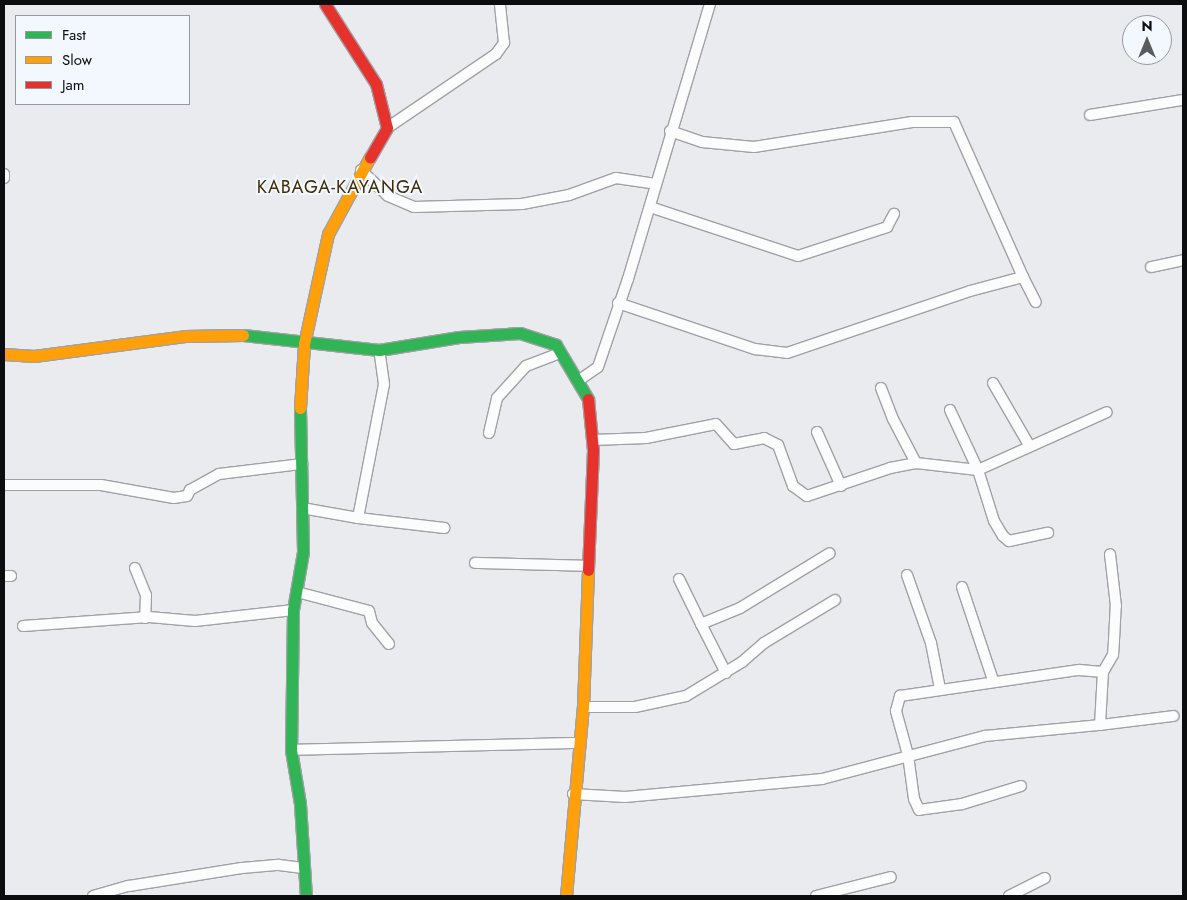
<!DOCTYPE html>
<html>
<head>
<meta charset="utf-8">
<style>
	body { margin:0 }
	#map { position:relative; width:1187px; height:900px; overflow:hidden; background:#e9ebee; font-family:Jost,sans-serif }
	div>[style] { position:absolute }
	.roads { filter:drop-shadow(1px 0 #a0a1a4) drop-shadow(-1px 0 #a0a1a4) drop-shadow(0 1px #a0a1a4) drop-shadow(0 -1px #a0a1a4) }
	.street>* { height:10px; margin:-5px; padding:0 5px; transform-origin:5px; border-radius:5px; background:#fcfcfc }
	.fast>* { height:11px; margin:-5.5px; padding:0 5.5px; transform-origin:5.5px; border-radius:5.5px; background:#30b455 }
	.slow>* { height:11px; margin:-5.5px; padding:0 5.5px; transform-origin:5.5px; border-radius:5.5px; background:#ff9f0a }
	.jam>* { height:11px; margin:-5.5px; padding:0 5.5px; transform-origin:5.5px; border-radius:5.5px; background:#e5322d }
	span { translate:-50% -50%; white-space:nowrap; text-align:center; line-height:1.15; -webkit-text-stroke:4px #f3f7fe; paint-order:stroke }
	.quarter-label { font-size:18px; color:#412d05; letter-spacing:1px }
	.frame { position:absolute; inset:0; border:5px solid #0c0d0f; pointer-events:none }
	.legend { position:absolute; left:15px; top:15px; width:175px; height:90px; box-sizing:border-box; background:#f3f7fe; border:1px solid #97999e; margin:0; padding:6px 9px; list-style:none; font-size:15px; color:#0c0d0f }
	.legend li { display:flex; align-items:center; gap:10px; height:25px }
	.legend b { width:25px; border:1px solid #97999e }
	.north { position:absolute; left:1122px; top:15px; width:50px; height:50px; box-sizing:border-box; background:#f3f7fe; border:1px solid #97999e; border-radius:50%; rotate:0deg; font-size:14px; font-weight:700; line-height:20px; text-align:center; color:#0c0d0f }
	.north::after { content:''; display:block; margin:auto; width:18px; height:22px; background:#595b5d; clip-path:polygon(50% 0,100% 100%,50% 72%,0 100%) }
</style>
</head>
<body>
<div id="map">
	<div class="roads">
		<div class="street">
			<i style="left:1090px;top:115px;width:94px;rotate:-9.2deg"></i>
			<i style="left:387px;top:128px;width:132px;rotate:-34.2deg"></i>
			<i style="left:496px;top:54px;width:14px;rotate:-54deg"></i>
			<i style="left:504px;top:43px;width:39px;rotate:-96deg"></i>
			<i style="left:670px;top:131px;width:34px;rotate:19deg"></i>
			<i style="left:702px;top:142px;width:52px;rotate:5.5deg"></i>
			<i style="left:754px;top:147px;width:160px;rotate:-9deg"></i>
			<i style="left:912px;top:122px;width:42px"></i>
			<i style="left:954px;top:122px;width:170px;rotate:66deg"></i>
			<i style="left:361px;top:170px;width:37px;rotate:44deg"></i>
			<i style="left:388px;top:196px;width:28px;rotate:23deg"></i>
			<i style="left:414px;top:207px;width:108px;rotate:-1.6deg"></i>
			<i style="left:522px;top:204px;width:48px;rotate:-10.8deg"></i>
			<i style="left:569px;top:195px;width:50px;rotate:-19.9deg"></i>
			<i style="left:616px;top:178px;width:40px;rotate:8.5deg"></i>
			<i style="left:4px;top:174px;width:4px;rotate:90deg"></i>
			<i style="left:650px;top:207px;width:156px;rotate:18.3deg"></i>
			<i style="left:798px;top:256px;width:94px;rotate:-18deg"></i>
			<i style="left:887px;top:227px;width:15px;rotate:-62deg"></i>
			<i style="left:1151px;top:267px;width:33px;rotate:-12deg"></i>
			<i style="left:618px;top:303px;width:145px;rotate:18.6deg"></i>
			<i style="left:755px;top:349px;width:32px;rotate:7deg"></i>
			<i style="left:787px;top:353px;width:193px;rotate:-18.7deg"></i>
			<i style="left:970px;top:291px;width:55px;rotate:-14.8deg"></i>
			<i style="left:1023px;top:277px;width:28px;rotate:63deg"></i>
			<i style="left:578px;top:381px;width:24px;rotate:-35deg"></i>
			<i style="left:598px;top:367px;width:93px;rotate:-71.2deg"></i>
			<i style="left:628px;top:279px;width:287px;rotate:-73.4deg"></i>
			<i style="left:993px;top:383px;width:72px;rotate:59.9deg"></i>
			<i style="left:881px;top:388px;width:33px;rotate:69deg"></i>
			<i style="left:893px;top:419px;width:50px;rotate:62.4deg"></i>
			<i style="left:950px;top:410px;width:66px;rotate:65deg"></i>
			<i style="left:978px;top:470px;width:53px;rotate:72.6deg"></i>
			<i style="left:994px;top:521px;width:17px;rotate:59deg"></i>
			<i style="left:1003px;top:536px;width:8px;rotate:40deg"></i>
			<i style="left:1009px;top:541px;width:40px;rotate:-12deg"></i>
			<i style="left:817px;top:432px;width:59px;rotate:66deg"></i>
			<i style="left:489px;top:433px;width:36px;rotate:-77deg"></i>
			<i style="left:497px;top:398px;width:43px;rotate:-47.8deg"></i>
			<i style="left:526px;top:366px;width:36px;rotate:-21deg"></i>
			<i style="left:593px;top:440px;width:53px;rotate:-2.2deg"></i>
			<i style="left:646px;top:438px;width:71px;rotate:-11.3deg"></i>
			<i style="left:716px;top:424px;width:27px;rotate:48deg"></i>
			<i style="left:734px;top:444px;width:31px;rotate:-11deg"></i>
			<i style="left:764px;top:438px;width:16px;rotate:27deg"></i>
			<i style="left:778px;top:445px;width:44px;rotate:69.9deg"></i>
			<i style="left:793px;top:486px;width:17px;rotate:36deg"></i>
			<i style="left:807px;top:496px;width:88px;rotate:-18.6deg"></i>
			<i style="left:890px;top:468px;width:26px;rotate:-11deg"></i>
			<i style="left:916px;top:463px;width:62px;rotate:6.4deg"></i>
			<i style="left:978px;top:470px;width:141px;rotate:-24.2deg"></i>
			<i style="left:4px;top:485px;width:97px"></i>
			<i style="left:101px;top:485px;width:74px;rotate:10.1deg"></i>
			<i style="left:174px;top:498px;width:13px;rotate:-9deg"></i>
			<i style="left:187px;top:496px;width:7px;rotate:-63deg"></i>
			<i style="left:190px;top:490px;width:33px;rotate:-29deg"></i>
			<i style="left:219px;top:474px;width:84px;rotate:-6.9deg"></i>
			<i style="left:302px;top:508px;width:57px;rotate:10.1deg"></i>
			<i style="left:358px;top:518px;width:136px;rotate:-79deg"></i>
			<i style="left:384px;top:384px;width:34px;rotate:-98deg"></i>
			<i style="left:358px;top:518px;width:87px;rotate:6.6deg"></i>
			<i style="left:475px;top:563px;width:114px;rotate:1.5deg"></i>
			<i style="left:135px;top:568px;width:29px;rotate:68deg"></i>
			<i style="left:146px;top:595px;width:23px;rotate:92deg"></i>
			<i style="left:907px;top:575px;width:72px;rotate:70.6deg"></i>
			<i style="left:931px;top:643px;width:47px;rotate:78.9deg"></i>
			<i style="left:4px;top:576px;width:7px"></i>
			<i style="left:679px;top:579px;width:50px;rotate:63.9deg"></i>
			<i style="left:962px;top:587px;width:98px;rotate:71.6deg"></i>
			<i style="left:297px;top:592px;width:74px;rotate:14.8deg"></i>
			<i style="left:369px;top:611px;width:12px;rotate:76deg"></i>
			<i style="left:372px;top:623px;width:27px;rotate:51deg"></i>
			<i style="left:23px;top:626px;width:126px;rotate:-4.1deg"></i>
			<i style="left:149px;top:617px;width:46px;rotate:5deg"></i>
			<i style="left:195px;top:621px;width:99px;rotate:-6.4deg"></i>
			<i style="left:726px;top:673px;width:55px;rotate:-117deg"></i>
			<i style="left:701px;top:624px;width:42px;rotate:-22.3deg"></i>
			<i style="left:740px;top:608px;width:105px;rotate:-31.4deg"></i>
			<i style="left:583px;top:707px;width:52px"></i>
			<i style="left:635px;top:707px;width:52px;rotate:-12.2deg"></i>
			<i style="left:686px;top:696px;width:66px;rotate:-31.3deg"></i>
			<i style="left:742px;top:662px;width:29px;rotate:-41deg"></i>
			<i style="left:764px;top:643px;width:83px;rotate:-31.2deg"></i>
			<i style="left:1100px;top:725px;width:74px;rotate:-7deg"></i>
			<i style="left:291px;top:750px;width:287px;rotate:-1.4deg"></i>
			<i style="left:1021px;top:786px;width:62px;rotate:163deg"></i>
			<i style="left:962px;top:804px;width:43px;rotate:172.1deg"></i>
			<i style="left:919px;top:810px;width:12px;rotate:-114deg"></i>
			<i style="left:914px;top:799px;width:44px;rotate:-97.8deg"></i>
			<i style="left:908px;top:755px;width:46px;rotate:-105.3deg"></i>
			<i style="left:896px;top:711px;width:16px;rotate:-75deg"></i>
			<i style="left:900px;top:696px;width:181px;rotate:-8.3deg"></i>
			<i style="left:1079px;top:670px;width:24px;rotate:5deg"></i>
			<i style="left:573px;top:794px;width:52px;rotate:3.3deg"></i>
			<i style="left:625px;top:797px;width:198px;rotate:-5.2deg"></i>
			<i style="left:822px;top:779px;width:169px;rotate:-14.8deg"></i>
			<i style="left:985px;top:736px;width:116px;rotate:-5.5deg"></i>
			<i style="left:1100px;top:725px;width:53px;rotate:-86.8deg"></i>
			<i style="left:1103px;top:672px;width:20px;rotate:-60deg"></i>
			<i style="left:1113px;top:655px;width:15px;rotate:-86deg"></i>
			<i style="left:1114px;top:640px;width:34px;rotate:-87deg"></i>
			<i style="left:1116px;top:606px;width:52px;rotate:-96.6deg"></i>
			<i style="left:93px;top:896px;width:37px;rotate:-16deg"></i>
			<i style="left:129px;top:886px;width:114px;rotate:-9.1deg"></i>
			<i style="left:242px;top:868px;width:37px;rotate:-5deg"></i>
			<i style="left:279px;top:865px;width:26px;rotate:7deg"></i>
			<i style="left:816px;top:896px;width:77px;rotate:-14.2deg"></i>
			<i style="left:1009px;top:896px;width:40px;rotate:-26.6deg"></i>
		</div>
		<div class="fast">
			<i style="left:243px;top:335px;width:137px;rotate:6.3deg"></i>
			<i style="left:379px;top:350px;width:81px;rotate:-9.2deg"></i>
			<i style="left:459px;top:337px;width:61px;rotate:-3.8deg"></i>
			<i style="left:520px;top:333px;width:38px;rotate:18deg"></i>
			<i style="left:556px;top:345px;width:63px;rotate:59.3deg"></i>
			<i style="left:300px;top:408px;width:144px;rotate:88.8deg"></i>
			<i style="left:303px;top:552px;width:59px;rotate:99.8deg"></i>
			<i style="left:293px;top:610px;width:140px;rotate:90.8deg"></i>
			<i style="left:291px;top:750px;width:55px;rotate:80.5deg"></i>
			<i style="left:300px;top:804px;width:92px;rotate:86.3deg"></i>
		</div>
		<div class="slow">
			<i style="left:4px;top:354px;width:30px;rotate:4deg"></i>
			<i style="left:34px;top:356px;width:152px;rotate:-7.5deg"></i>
			<i style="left:185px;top:336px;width:58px;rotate:-1deg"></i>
			<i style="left:300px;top:408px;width:64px;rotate:-86.4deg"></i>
			<i style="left:304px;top:344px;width:113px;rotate:-77.7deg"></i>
			<i style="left:328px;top:234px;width:88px;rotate:-61.4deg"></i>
			<i style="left:566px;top:896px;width:190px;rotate:-84.9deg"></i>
			<i style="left:583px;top:707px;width:137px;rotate:-87.9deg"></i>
		</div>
		<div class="jam">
			<i style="left:325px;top:4px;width:95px;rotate:57.5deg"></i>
			<i style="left:376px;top:84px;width:45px;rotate:76deg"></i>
			<i style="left:387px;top:128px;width:34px;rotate:120deg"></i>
			<i style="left:588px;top:399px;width:51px;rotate:84.4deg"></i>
			<i style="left:593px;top:450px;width:120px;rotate:92.4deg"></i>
		</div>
	</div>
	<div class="quarter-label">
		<span style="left:340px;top:187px">KABAGA-KAYANGA</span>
	</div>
	<div class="frame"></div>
	<ul class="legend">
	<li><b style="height:6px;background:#30b455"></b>Fast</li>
	<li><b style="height:6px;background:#ff9f0a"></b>Slow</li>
	<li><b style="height:6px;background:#e5322d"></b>Jam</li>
	</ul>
	<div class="north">N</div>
</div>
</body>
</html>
